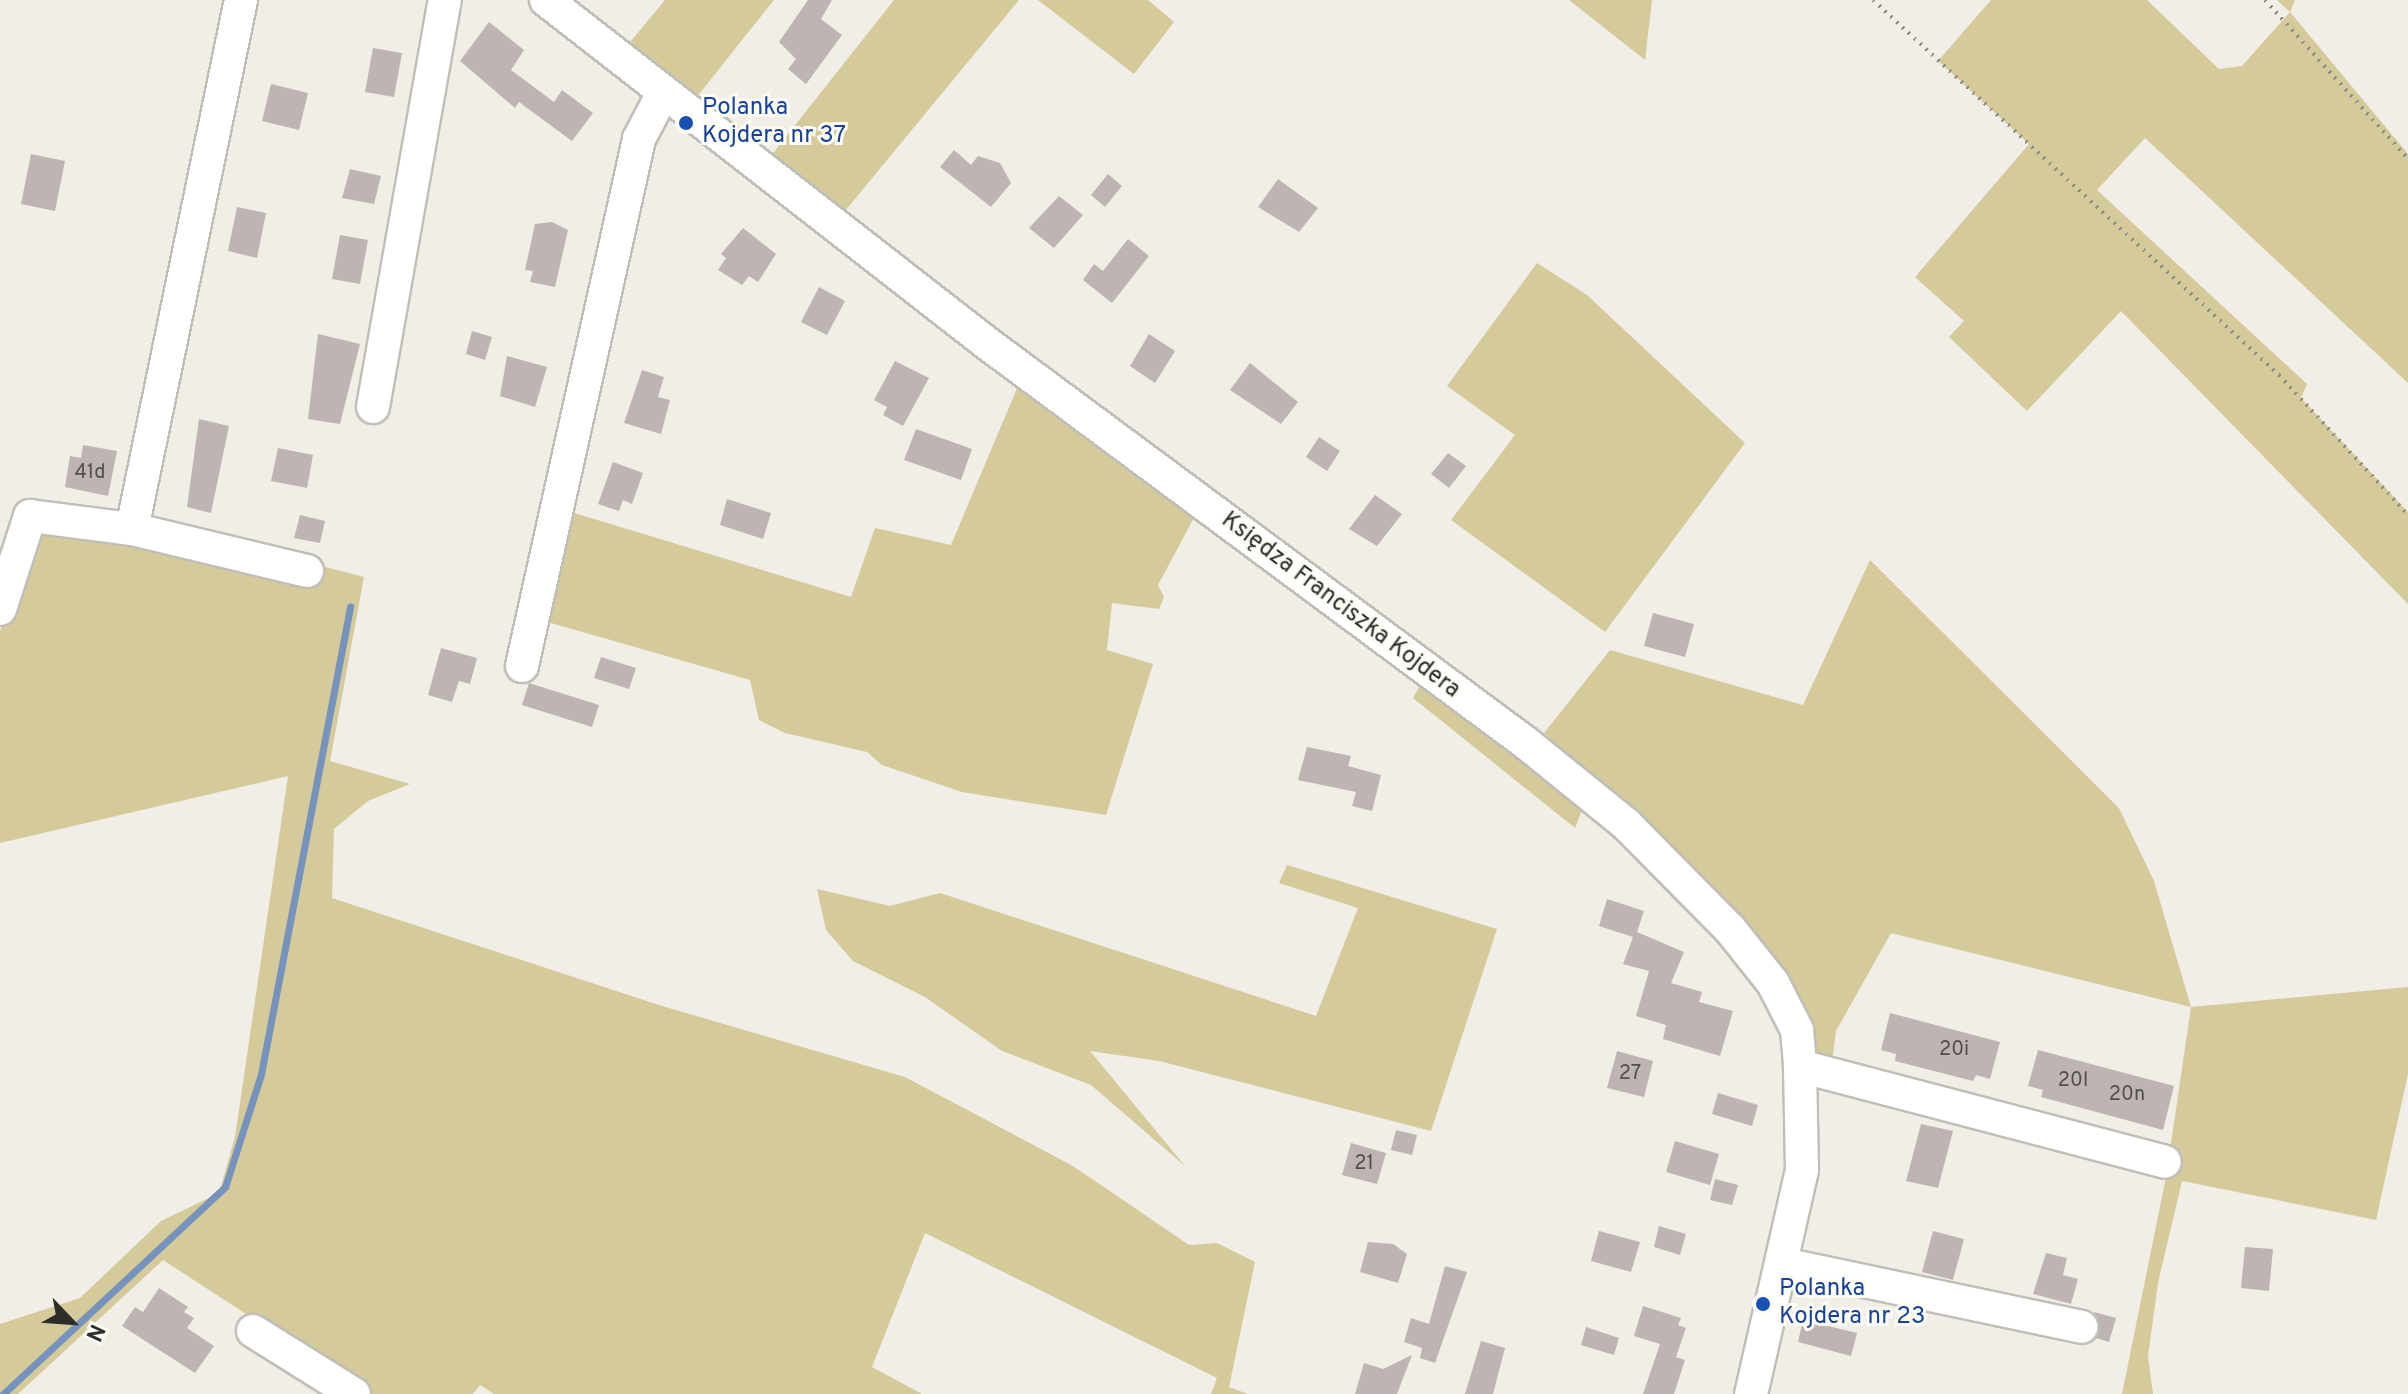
<!DOCTYPE html>
<html>
<head>
<meta charset="utf-8">
<style>
	body { margin:0 }
	#map { position:relative; width:2408px; height:1394px; overflow:hidden; background:#f0eee6; font-family:Overpass,sans-serif }
	div>[style] { position:absolute }
	.green>* { inset:0; background:#d4ca9a }
	.stream>* { height:7px; margin:-3.5px; padding:0 3.5px; transform-origin:3.5px; border-radius:3.5px; background:#7593bc }
	.building>* { inset:0; background:#beb5b3 }
	.path>* { height:4px; margin-top:-2px; transform-origin:0; background:repeating-linear-gradient(90deg,#8c8b86 0 2px,transparent 0 8px) }
	.roads { filter:drop-shadow(2px 0 #c0bfb7) drop-shadow(-2px 0 #c0bfb7) drop-shadow(0 2px #c0bfb7) drop-shadow(0 -2px #c0bfb7) }
	.minor>* { height:32px; margin:-16px; padding:0 16px; transform-origin:16px; border-radius:16px; background:#fff }
	.dots>* { width:22px; height:22px; translate:-50% -50%; box-sizing:border-box; border:4px solid #fdfcf4; border-radius:50% }
	span { translate:-50% -50%; white-space:nowrap; text-align:center; line-height:1.15; -webkit-text-stroke:6px #fdfcf4; paint-order:stroke }
	.number-label { font-size:20px; color:#514f4c }
	.number-label span { -webkit-text-stroke-width:0 }
	.transit-label { font-size:24px; color:#164399 }
	.left { translate:0 -50%; text-align:left }
	.street-label { font-size:24px; color:#2d2d2a }
	.north { position:absolute; left:32px; top:1282px; width:80px; height:80px; -webkit-text-stroke:6px #fdfcf4; paint-order:stroke; rotate:115deg; font-size:22px; font-weight:700; line-height:32px; text-align:center; color:#2d2d2a }
	.north::after { content:''; display:block; margin:auto; width:28px; height:36px; background:#2d2d2a; clip-path:polygon(50% 0,100% 100%,50% 72%,0 100%) }
</style>
</head>
<body>
<div id="map">
	<div class="green">
		<i style="clip-path:polygon(665px 0,774px 0,692px 103px,626px 47px)"></i>
		<i style="clip-path:polygon(894px 0,1019px 0,845px 211px,832px 212px,766px 162px)"></i>
		<i style="clip-path:polygon(1038px 0,1148px 0,1174px 22px,1134px 74px)"></i>
		<i style="clip-path:polygon(1569px 0,1652px 0,1645px 60px)"></i>
		<i style="clip-path:polygon(1991px 0,2147px 0,2219px 69px,2242px 66px,2290px 12px,2277px 0,2295px 0,2290px 12px,2408px 154px,2408px 383px,2145px 138px,2097px 190px,2307px 384px,2301px 398px,2408px 512px,2408px 604px,2121px 311px,2027px 411px,1949px 337px,1964px 321px,1915px 277px,2029px 144px,1938px 61px)"></i>
		<i style="clip-path:polygon(1537px 263px,1587px 295px,1745px 443px,1605px 632px,1451px 520px,1515px 435px,1447px 386px)"></i>
		<i style="clip-path:polygon(1021px 379px,1197px 512px,1158px 585px,1164px 597px,1159px 609px,1112px 603px,1107px 650px,1153px 664px,1106px 815px,962px 792px,882px 765px,867px 752px,785px 733px,759px 720px,750px 680px,544px 621px,571px 512px,851px 597px,875px 528px,951px 545px)"></i>
		<i style="clip-path:polygon(32px 531px,130px 538px,320px 583px,325px 567px,364px 577px,330px 761px,410px 784px,368px 801px,334px 829px,332px 898px,662px 1006px,905px 1077px,1073px 1166px,1189px 1245px,1217px 1243px,1255px 1262px,1229px 1387px,1248px 1394px,1211px 1394px,1217px 1378px,925px 1233px,872px 1367px,922px 1394px,494px 1394px,480px 1385px,473px 1394px,369px 1394px,163px 1260px,18px 1394px,0 1394px,0 1324px,80px 1298px,161px 1221px,219px 1193px,235px 1137px,288px 776px,0 843px,0 631px)"></i>
		<i style="clip-path:polygon(1870px 560px,2119px 808px,2154px 881px,2191px 1007px,2408px 987px,2408px 1074px,2376px 1220px,2182px 1181px,2158px 1283px,2148px 1356px,2153px 1394px,2122px 1394px,2166px 1177px,2191px 1007px,1891px 933px,1836px 1031px,1832px 1062px,1817px 1057px,1702px 879px,1544px 733px,1610px 650px,1803px 705px)"></i>
		<i style="clip-path:polygon(1424px 678px,1586px 800px,1575px 828px,1413px 698px)"></i>
		<i style="clip-path:polygon(1287px 865px,1497px 929px,1431px 1131px,1159px 1061px,1090px 1051px,1185px 1166px,1091px 1085px,1002px 1051px,925px 997px,853px 961px,826px 930px,817px 889px,890px 906px,940px 893px,1316px 1016px,1358px 908px,1279px 883px)"></i>
	</div>
	<div class="stream">
		<i style="left:3px;top:1394px;width:304px;rotate:-43deg"></i>
		<i style="left:225px;top:1187px;width:119px;rotate:-72.3deg"></i>
		<i style="left:261px;top:1074px;width:476px;rotate:-79.2deg"></i>
	</div>
	<div class="building">
		<i style="clip-path:polygon(808px 0,832px 0,821px 19px,842px 35px,806px 84px,788px 69px,796px 59px,779px 42px)"></i>
		<i style="clip-path:polygon(489px 22px,524px 50px,511px 70px,554px 102px,562px 90px,593px 113px,572px 141px,519px 102px,515px 108px,460px 61px)"></i>
		<i style="clip-path:polygon(373px 48px,402px 53px,394px 97px,365px 92px)"></i>
		<i style="clip-path:polygon(271px 84px,308px 93px,299px 130px,262px 121px)"></i>
		<i style="clip-path:polygon(954px 150px,971px 165px,978px 156px,1000px 163px,1011px 183px,991px 207px,940px 167px)"></i>
		<i style="clip-path:polygon(31px 154px,65px 161px,55px 211px,21px 204px)"></i>
		<i style="clip-path:polygon(350px 169px,381px 176px,374px 204px,342px 198px)"></i>
		<i style="clip-path:polygon(1108px 174px,1122px 186px,1105px 207px,1091px 195px)"></i>
		<i style="clip-path:polygon(1278px 179px,1318px 208px,1299px 232px,1258px 207px)"></i>
		<i style="clip-path:polygon(1059px 196px,1083px 215px,1054px 248px,1029px 228px)"></i>
		<i style="clip-path:polygon(237px 207px,266px 213px,257px 258px,228px 251px)"></i>
		<i style="clip-path:polygon(552px 222px,568px 230px,555px 287px,530px 282px,533px 271px,525px 270px,535px 224px)"></i>
		<i style="clip-path:polygon(743px 228px,776px 254px,758px 282px,749px 276px,742px 285px,718px 270px,726px 258px,721px 254px)"></i>
		<i style="clip-path:polygon(340px 235px,368px 240px,360px 284px,332px 279px)"></i>
		<i style="clip-path:polygon(1128px 239px,1149px 256px,1112px 303px,1083px 280px,1094px 264px,1103px 271px)"></i>
		<i style="clip-path:polygon(819px 287px,845px 301px,827px 335px,801px 322px)"></i>
		<i style="clip-path:polygon(472px 331px,492px 337px,485px 360px,466px 354px)"></i>
		<i style="clip-path:polygon(318px 334px,360px 344px,340px 424px,308px 419px)"></i>
		<i style="clip-path:polygon(1149px 334px,1175px 351px,1155px 383px,1130px 366px)"></i>
		<i style="clip-path:polygon(507px 356px,547px 367px,535px 407px,500px 396px)"></i>
		<i style="clip-path:polygon(895px 361px,929px 378px,903px 426px,883px 415px,887px 407px,874px 400px)"></i>
		<i style="clip-path:polygon(1250px 363px,1298px 402px,1281px 424px,1230px 390px)"></i>
		<i style="clip-path:polygon(642px 370px,664px 377px,658px 397px,670px 400px,661px 434px,624px 423px)"></i>
		<i style="clip-path:polygon(199px 419px,229px 426px,211px 513px,187px 507px)"></i>
		<i style="clip-path:polygon(916px 429px,972px 449px,961px 480px,904px 460px)"></i>
		<i style="clip-path:polygon(1319px 437px,1340px 451px,1327px 471px,1306px 457px)"></i>
		<i style="clip-path:polygon(83px 445px,117px 451px,108px 496px,65px 487px,70px 456px,81px 458px)"></i>
		<i style="clip-path:polygon(278px 448px,313px 455px,307px 488px,271px 481px)"></i>
		<i style="clip-path:polygon(1448px 453px,1466px 466px,1449px 488px,1431px 474px)"></i>
		<i style="clip-path:polygon(613px 462px,643px 473px,632px 504px,623px 500px,619px 511px,598px 504px)"></i>
		<i style="clip-path:polygon(1375px 495px,1402px 514px,1377px 546px,1349px 529px)"></i>
		<i style="clip-path:polygon(727px 499px,771px 513px,763px 539px,720px 525px)"></i>
		<i style="clip-path:polygon(300px 515px,325px 521px,320px 543px,294px 538px)"></i>
		<i style="clip-path:polygon(1653px 613px,1694px 624px,1685px 657px,1644px 646px)"></i>
		<i style="clip-path:polygon(441px 648px,477px 658px,470px 684px,459px 681px,452px 702px,428px 695px)"></i>
		<i style="clip-path:polygon(601px 657px,636px 668px,629px 689px,594px 678px)"></i>
		<i style="clip-path:polygon(529px 683px,599px 705px,592px 727px,522px 705px)"></i>
		<i style="clip-path:polygon(1307px 747px,1351px 756px,1348px 766px,1381px 775px,1372px 811px,1352px 806px,1356px 792px,1298px 780px)"></i>
		<i style="clip-path:polygon(1607px 899px,1644px 911px,1637px 932px,1684px 952px,1671px 983px,1702px 992px,1699px 1002px,1733px 1011px,1720px 1056px,1663px 1039px,1666px 1025px,1636px 1016px,1649px 971px,1623px 964px,1633px 937px,1599px 926px)"></i>
		<i style="clip-path:polygon(1890px 1013px,2000px 1042px,1990px 1079px,1976px 1075px,1973px 1081px,1895px 1061px,1896px 1054px,1881px 1050px)"></i>
		<i style="clip-path:polygon(2038px 1050px,2174px 1086px,2163px 1130px,2041px 1097px,2043px 1090px,2028px 1086px)"></i>
		<i style="clip-path:polygon(1617px 1051px,1653px 1061px,1644px 1097px,1607px 1088px)"></i>
		<i style="clip-path:polygon(1718px 1093px,1758px 1105px,1752px 1126px,1712px 1114px)"></i>
		<i style="clip-path:polygon(1921px 1124px,1953px 1131px,1938px 1188px,1906px 1181px)"></i>
		<i style="clip-path:polygon(1396px 1130px,1417px 1135px,1412px 1155px,1391px 1150px)"></i>
		<i style="clip-path:polygon(1675px 1141px,1719px 1154px,1710px 1185px,1666px 1172px)"></i>
		<i style="clip-path:polygon(1351px 1143px,1386px 1153px,1377px 1184px,1342px 1175px)"></i>
		<i style="clip-path:polygon(1715px 1179px,1738px 1185px,1732px 1205px,1710px 1200px)"></i>
		<i style="clip-path:polygon(1659px 1226px,1686px 1234px,1680px 1255px,1654px 1247px)"></i>
		<i style="clip-path:polygon(1599px 1231px,1640px 1242px,1631px 1272px,1591px 1261px)"></i>
		<i style="clip-path:polygon(1933px 1231px,1964px 1239px,1953px 1280px,1922px 1272px)"></i>
		<i style="clip-path:polygon(1368px 1242px,1393px 1244px,1407px 1254px,1398px 1283px,1360px 1272px)"></i>
		<i style="clip-path:polygon(2245px 1247px,2273px 1249px,2269px 1291px,2241px 1288px)"></i>
		<i style="clip-path:polygon(2046px 1253px,2067px 1258px,2063px 1275px,2078px 1279px,2071px 1304px,2033px 1294px)"></i>
		<i style="clip-path:polygon(1445px 1266px,1467px 1272px,1435px 1363px,1420px 1358px,1422px 1348px,1404px 1342px,1411px 1318px,1429px 1324px)"></i>
		<i style="clip-path:polygon(159px 1288px,188px 1307px,184px 1312px,194px 1318px,187px 1328px,214px 1346px,195px 1373px,122px 1326px,135px 1307px,143px 1312px)"></i>
		<i style="clip-path:polygon(1643px 1306px,1681px 1318px,1678px 1325px,1686px 1328px,1676px 1357px,1685px 1360px,1674px 1394px,1643px 1394px,1660px 1344px,1634px 1336px)"></i>
		<i style="clip-path:polygon(2094px 1312px,2116px 1318px,2109px 1342px,2096px 1338px)"></i>
		<i style="clip-path:polygon(1803px 1320px,1857px 1333px,1851px 1356px,1798px 1342px)"></i>
		<i style="clip-path:polygon(1586px 1327px,1619px 1338px,1614px 1355px,1581px 1345px)"></i>
		<i style="clip-path:polygon(1481px 1341px,1505px 1348px,1493px 1394px,1465px 1394px)"></i>
		<i style="clip-path:polygon(1412px 1355px,1397px 1394px,1355px 1394px,1364px 1363px,1383px 1369px)"></i>
	</div>
	<div class="path">
		<i style="left:1873px;top:0;width:553px;rotate:42.73deg"></i>
		<i style="left:2279px;top:375px;width:190px;rotate:47.3deg"></i>
		<i style="left:2265px;top:0;width:214px;rotate:48deg"></i>
	</div>
	<div class="roads">
		<div class="minor">
			<i style="left:546px;top:0;width:560px;rotate:37.89deg"></i>
			<i style="left:988px;top:344px;width:670px;rotate:36.56deg"></i>
			<i style="left:1526px;top:743px;width:129px;rotate:39deg"></i>
			<i style="left:1626px;top:824px;width:148px;rotate:45.3deg"></i>
			<i style="left:1730px;top:929px;width:69px;rotate:51.5deg"></i>
			<i style="left:1773px;top:983px;width:53px;rotate:62.9deg"></i>
			<i style="left:1797px;top:1030px;width:36px;rotate:85deg"></i>
			<i style="left:1800px;top:1066px;width:104px;rotate:88.9deg"></i>
			<i style="left:1802px;top:1170px;width:230px;rotate:102.8deg"></i>
			<i style="left:373px;top:407px;width:413px;rotate:-80deg"></i>
			<i style="left:132px;top:529px;width:540px;rotate:-78.36deg"></i>
			<i style="left:0;top:609px;width:98px;rotate:-72.1deg"></i>
			<i style="left:30px;top:516px;width:103px;rotate:7.3deg"></i>
			<i style="left:132px;top:529px;width:180px;rotate:13.5deg"></i>
			<i style="left:522px;top:666px;width:540px;rotate:-77.48deg"></i>
			<i style="left:639px;top:139px;width:50px;rotate:-62.4deg"></i>
			<i style="left:1800px;top:1066px;width:377px;rotate:14.7deg"></i>
			<i style="left:1783px;top:1264px;width:305px;rotate:11.9deg"></i>
			<i style="left:253px;top:1331px;width:119px;rotate:32deg"></i>
		</div>
	</div>
	<div class="dots">
		<i style="left:686px;top:123px;background:#1a4fb4"></i>
		<i style="left:1763px;top:1304px;background:#1a4fb4"></i>
	</div>
	<div class="number-label">
		<span style="left:90px;top:473px">41d</span>
		<span style="left:1954px;top:1050px">20i</span>
		<span style="left:1630px;top:1074px">27</span>
		<span style="left:2073px;top:1081px">20l</span>
		<span style="left:2127px;top:1095px">20n</span>
		<span style="left:1364px;top:1164px">21</span>
	</div>
	<div class="transit-label">
		<span class="left" style="left:702px;top:123px">Polanka<br>Kojdera nr 37</span>
		<span class="left" style="left:1779px;top:1304px">Polanka<br>Kojdera nr 23</span>
	</div>
	<div class="street-label">
		<span style="left:1340px;top:606px;rotate:37deg">Księdza Franciszka Kojdera</span>
	</div>
	<div class="north">N</div>
</div>
</body>
</html>
